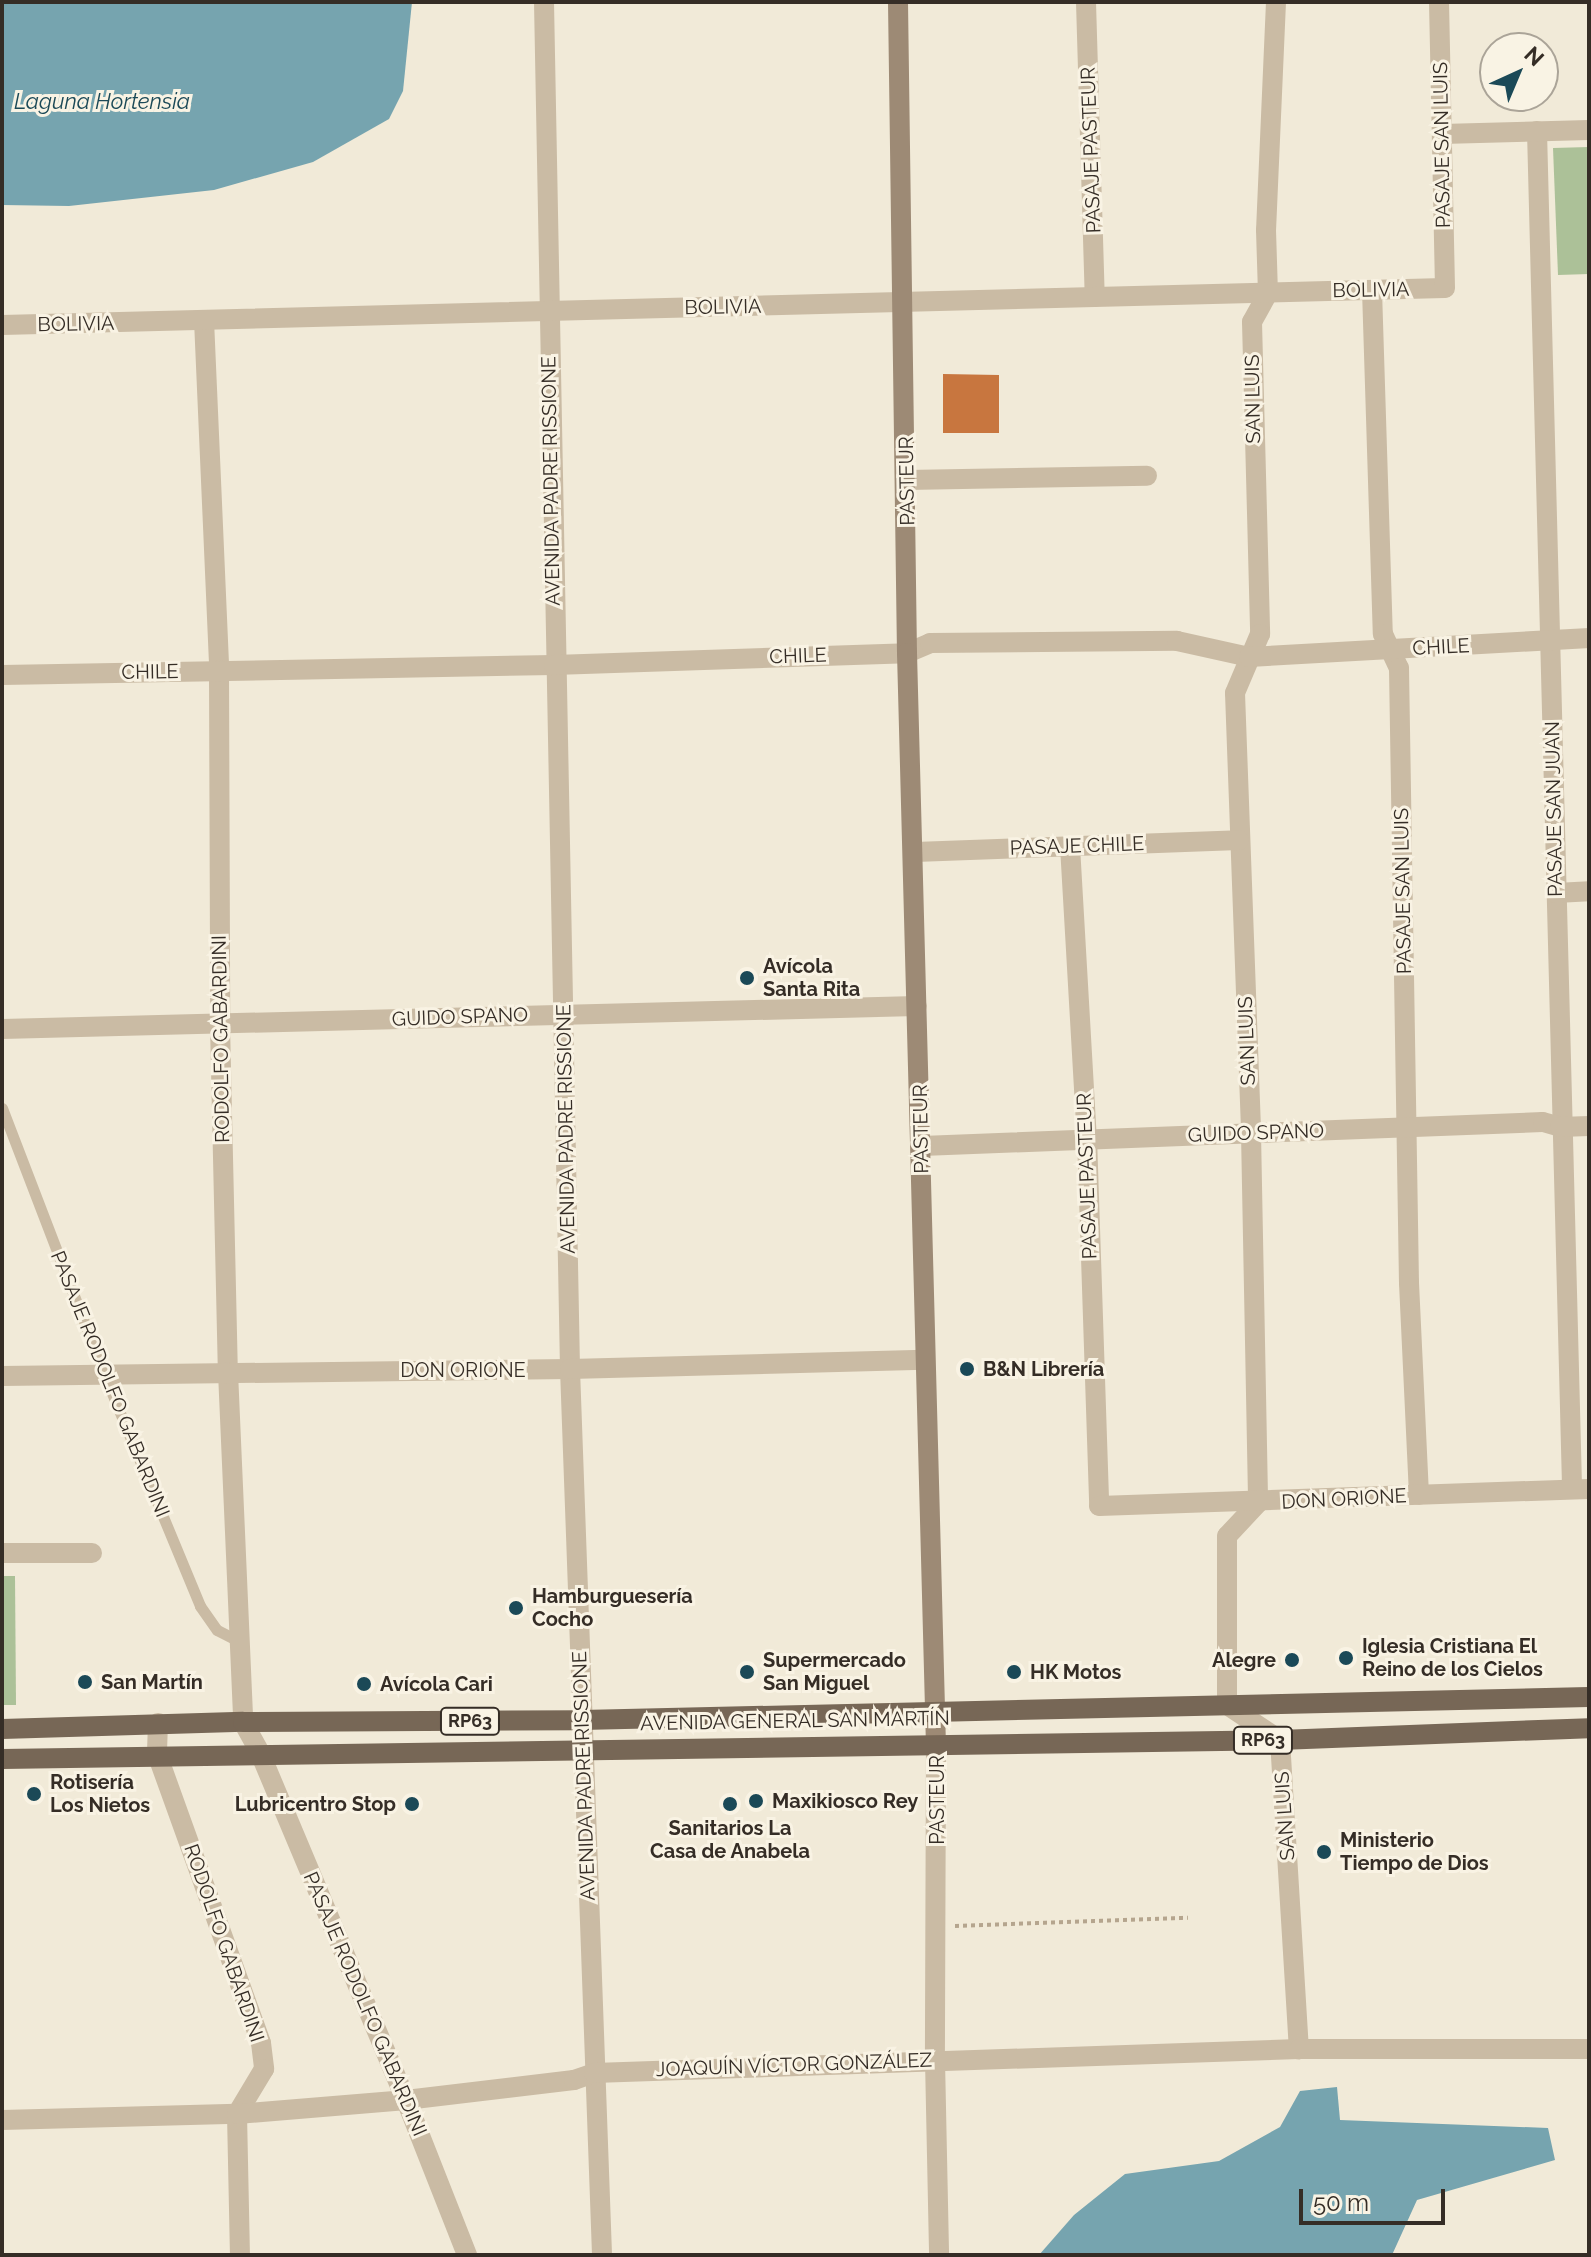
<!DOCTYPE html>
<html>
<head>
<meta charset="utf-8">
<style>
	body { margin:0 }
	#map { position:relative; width:1591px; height:2257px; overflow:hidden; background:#f1ead8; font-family:Raleway,sans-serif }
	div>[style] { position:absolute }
	.green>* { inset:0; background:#acc198 }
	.water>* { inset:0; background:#76a4af }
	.building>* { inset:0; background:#c8763f }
	.path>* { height:4px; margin-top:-2px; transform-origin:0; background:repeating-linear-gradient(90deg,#b5a58e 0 4px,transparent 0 8px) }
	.lane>* { height:11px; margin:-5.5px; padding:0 5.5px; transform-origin:5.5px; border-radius:5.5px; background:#cabba4 }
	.street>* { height:20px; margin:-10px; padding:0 10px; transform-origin:10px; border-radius:10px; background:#cabba4 }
	.secondary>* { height:20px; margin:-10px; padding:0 10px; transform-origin:10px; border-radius:10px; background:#9d8a75 }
	.primary>* { height:20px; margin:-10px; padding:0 10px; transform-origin:10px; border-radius:10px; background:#776756 }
	.dots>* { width:22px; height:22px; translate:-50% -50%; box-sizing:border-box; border:4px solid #f9f3e4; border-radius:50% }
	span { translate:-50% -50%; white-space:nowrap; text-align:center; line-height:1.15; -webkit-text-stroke:6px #f9f3e4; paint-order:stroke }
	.shield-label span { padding:2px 6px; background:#f9f3e4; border:2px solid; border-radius:6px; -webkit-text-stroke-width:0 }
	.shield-label { font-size:18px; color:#352d26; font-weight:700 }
	.street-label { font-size:20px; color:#352d26 }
	.poi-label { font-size:20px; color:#352d26; font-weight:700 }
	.left { translate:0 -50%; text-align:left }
	.right { translate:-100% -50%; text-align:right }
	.water-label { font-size:22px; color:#1b4957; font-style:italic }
	.frame { position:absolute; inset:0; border:4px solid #352d26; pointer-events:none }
	.north { position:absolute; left:1479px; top:32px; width:80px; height:80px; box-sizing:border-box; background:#f9f3e4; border:2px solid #aba498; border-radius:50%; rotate:44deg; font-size:22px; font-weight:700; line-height:32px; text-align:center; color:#352d26 }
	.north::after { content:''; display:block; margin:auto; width:28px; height:36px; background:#1b4957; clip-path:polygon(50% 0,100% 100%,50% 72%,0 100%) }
	.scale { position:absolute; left:1299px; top:2189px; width:146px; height:36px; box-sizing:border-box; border:4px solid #352d26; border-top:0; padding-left:10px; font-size:24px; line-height:28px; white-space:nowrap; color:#352d26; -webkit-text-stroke:6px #f9f3e4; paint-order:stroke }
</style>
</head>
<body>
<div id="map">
	<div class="green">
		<i style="clip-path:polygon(1589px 147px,1589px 274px,1558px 275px,1553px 148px)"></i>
		<i style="clip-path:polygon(2px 1576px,15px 1576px,16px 1705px,2px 1705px)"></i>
	</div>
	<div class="water">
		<i style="clip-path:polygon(2px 2px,412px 2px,403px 91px,389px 119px,313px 162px,214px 190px,69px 206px,2px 205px)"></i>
		<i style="clip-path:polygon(1337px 2087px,1340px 2120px,1548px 2128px,1555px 2160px,1417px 2200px,1392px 2255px,1039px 2255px,1074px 2215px,1125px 2174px,1219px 2161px,1280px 2127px,1300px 2091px)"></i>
	</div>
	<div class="building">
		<i style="clip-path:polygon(943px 374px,999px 375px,999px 433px,943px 433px)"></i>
	</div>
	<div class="path">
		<i style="left:955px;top:1926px;width:233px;rotate:-2deg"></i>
	</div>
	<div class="lane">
		<i style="left:2px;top:1108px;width:285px;rotate:69deg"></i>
		<i style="left:104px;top:1374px;width:251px;rotate:67.5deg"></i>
		<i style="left:200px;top:1606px;width:29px;rotate:55deg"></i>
		<i style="left:217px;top:1630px;width:27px;rotate:27deg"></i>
	</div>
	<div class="street">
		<i style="left:544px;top:2px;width:1367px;rotate:88.91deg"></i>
		<i style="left:570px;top:1369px;width:887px;rotate:87.93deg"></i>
		<i style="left:1086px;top:2px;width:295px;rotate:88.3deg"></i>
		<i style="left:1276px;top:2px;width:228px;rotate:92.5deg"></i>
		<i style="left:1266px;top:230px;width:63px;rotate:88.2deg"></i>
		<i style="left:1268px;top:293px;width:33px;rotate:119deg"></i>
		<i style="left:1252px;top:322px;width:312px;rotate:88.5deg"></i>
		<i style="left:1260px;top:634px;width:64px;rotate:113deg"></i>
		<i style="left:1235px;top:693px;width:440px;rotate:87.9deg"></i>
		<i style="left:1251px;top:1133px;width:370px;rotate:88.9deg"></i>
		<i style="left:1258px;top:1503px;width:45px;rotate:133.2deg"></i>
		<i style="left:1227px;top:1536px;width:169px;rotate:90deg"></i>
		<i style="left:1227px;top:1705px;width:64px;rotate:33.4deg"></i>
		<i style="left:1280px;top:1740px;width:310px;rotate:86.5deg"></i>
		<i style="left:1537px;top:131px;width:1356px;rotate:88.52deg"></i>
		<i style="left:1442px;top:134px;width:147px;rotate:-1.6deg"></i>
		<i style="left:1372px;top:290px;width:344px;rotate:88.2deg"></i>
		<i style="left:1383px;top:634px;width:38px;rotate:65deg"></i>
		<i style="left:1399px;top:668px;width:615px;rotate:89.07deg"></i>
		<i style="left:1409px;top:1283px;width:212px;rotate:87.3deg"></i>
		<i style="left:204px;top:320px;width:350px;rotate:87.5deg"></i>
		<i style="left:219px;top:670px;width:355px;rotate:89.8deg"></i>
		<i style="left:220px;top:1025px;width:347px;rotate:88.7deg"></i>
		<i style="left:228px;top:1372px;width:350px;rotate:87.5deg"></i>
		<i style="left:243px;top:1722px;width:35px;rotate:61deg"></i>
		<i style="left:260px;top:1753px;width:376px;rotate:67.2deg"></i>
		<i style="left:406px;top:2100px;width:167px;rotate:68.5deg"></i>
		<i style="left:2px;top:325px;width:1443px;rotate:-1.47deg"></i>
		<i style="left:1445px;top:288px;width:286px;rotate:-91.2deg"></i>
		<i style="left:907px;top:480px;width:240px;rotate:-1deg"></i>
		<i style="left:2px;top:675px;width:552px;rotate:-1.04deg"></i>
		<i style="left:554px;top:665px;width:353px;rotate:-1.9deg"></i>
		<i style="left:907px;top:653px;width:25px;rotate:-23deg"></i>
		<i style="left:930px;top:643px;width:247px;rotate:-0.5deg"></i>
		<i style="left:1177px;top:641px;width:74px;rotate:12.5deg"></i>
		<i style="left:1249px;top:657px;width:341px;rotate:-3.2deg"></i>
		<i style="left:1070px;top:846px;width:291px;rotate:86.7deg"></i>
		<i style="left:1087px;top:1137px;width:369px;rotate:88.1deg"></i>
		<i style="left:1099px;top:1506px;width:490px;rotate:-2deg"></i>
		<i style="left:915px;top:852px;width:324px;rotate:-2.1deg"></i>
		<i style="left:1556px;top:893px;width:33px;rotate:-3deg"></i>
		<i style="left:2px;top:1029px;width:915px;rotate:-1.44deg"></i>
		<i style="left:922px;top:1146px;width:621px;rotate:-2.21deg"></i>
		<i style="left:1543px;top:1122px;width:18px;rotate:16deg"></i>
		<i style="left:1560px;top:1127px;width:29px;rotate:-2deg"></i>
		<i style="left:2px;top:1376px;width:568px;rotate:-0.71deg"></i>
		<i style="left:570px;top:1369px;width:354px;rotate:-1.5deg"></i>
		<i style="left:2px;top:1553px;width:90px"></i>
		<i style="left:158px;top:1723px;width:31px;rotate:92deg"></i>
		<i style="left:157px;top:1754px;width:307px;rotate:70.2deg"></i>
		<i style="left:261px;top:2043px;width:26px;rotate:83deg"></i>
		<i style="left:264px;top:2069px;width:52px;rotate:121deg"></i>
		<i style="left:237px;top:2114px;width:141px;rotate:88.8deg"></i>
		<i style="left:936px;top:1743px;width:317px;rotate:90.2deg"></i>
		<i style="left:935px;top:2060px;width:195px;rotate:88.8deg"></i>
		<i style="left:2px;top:2120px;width:235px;rotate:-1.5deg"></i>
		<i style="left:237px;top:2114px;width:170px;rotate:-4.7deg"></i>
		<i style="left:406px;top:2100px;width:169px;rotate:-6.8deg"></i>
		<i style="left:574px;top:2080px;width:21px;rotate:-19deg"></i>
		<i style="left:594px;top:2073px;width:705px;rotate:-1.95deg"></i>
		<i style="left:1299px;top:2049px;width:290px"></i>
	</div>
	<div class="secondary">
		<i style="left:898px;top:2px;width:651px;rotate:89.21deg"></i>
		<i style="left:907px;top:653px;width:1090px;rotate:88.48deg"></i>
	</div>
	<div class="primary">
		<i style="left:2px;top:1729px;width:241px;rotate:-1.7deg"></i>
		<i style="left:243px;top:1722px;width:339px;rotate:-0.3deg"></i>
		<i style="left:582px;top:1720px;width:1007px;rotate:-1.31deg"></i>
		<i style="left:2px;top:1759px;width:1278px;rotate:-0.85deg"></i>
		<i style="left:1280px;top:1740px;width:309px;rotate:-2.2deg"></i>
	</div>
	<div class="dots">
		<i style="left:747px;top:978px;background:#1b4957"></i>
		<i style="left:967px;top:1369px;background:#1b4957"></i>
		<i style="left:516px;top:1608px;background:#1b4957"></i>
		<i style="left:1346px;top:1658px;background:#1b4957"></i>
		<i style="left:1292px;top:1660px;background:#1b4957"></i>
		<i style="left:747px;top:1672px;background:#1b4957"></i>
		<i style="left:1014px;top:1672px;background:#1b4957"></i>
		<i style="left:85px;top:1682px;background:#1b4957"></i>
		<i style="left:364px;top:1684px;background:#1b4957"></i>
		<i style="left:34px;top:1794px;background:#1b4957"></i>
		<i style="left:756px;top:1801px;background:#1b4957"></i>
		<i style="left:412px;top:1804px;background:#1b4957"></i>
		<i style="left:730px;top:1804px;background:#1b4957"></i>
		<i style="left:1324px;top:1852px;background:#1b4957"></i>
	</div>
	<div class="shield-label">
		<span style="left:470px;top:1721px">RP63</span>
		<span style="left:1263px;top:1740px">RP63</span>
	</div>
	<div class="street-label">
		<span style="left:1442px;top:145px;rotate:-91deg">PASAJE SAN LUIS</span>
		<span style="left:1091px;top:150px;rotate:-92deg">PASAJE PASTEUR</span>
		<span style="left:1371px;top:290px;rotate:-1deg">BOLIVIA</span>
		<span style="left:723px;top:307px;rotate:-1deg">BOLIVIA</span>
		<span style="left:76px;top:324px;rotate:-1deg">BOLIVIA</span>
		<span style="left:1253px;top:399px;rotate:-91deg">SAN LUIS</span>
		<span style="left:551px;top:481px;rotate:-91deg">AVENIDA PADRE RISSIONE</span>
		<span style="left:907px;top:481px;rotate:-91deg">PASTEUR</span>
		<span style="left:1441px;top:647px;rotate:-3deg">CHILE</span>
		<span style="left:798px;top:656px;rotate:-2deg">CHILE</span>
		<span style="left:150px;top:672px;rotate:-1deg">CHILE</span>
		<span style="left:1554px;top:809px;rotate:-91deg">PASAJE SAN JUAN</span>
		<span style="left:1077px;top:846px;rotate:-2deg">PASAJE CHILE</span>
		<span style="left:1403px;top:891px;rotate:-91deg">PASAJE SAN LUIS</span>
		<span style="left:460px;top:1017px;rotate:-2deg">GUIDO SPANO</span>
		<span style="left:221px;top:1039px;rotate:-91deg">RODOLFO GABARDINI</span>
		<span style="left:1247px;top:1041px;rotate:-92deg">SAN LUIS</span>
		<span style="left:566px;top:1129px;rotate:-91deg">AVENIDA PADRE RISSIONE</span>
		<span style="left:921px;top:1129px;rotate:-91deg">PASTEUR</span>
		<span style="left:1256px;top:1133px;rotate:-2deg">GUIDO SPANO</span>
		<span style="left:1087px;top:1176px;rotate:-92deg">PASAJE PASTEUR</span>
		<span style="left:463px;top:1370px">DON ORIONE</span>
		<span style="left:110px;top:1384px;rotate:68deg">PASAJE RODOLFO GABARDINI</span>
		<span style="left:1344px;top:1499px;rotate:-3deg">DON ORIONE</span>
		<span style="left:795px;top:1721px;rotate:-1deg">AVENIDA GENERAL SAN MARTÍN</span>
		<span style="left:584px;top:1776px;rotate:-92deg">AVENIDA PADRE RISSIONE</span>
		<span style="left:937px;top:1800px;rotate:-90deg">PASTEUR</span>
		<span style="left:1285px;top:1816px;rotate:-94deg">SAN LUIS</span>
		<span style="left:224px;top:1943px;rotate:71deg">RODOLFO GABARDINI</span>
		<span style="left:365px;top:2004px;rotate:67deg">PASAJE RODOLFO GABARDINI</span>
		<span style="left:794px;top:2065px;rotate:-2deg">JOAQUÍN VÍCTOR GONZÁLEZ</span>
	</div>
	<div class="poi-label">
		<span class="left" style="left:763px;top:978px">Avícola<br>Santa Rita</span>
		<span class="left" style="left:983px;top:1369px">B&amp;N Librería</span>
		<span class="left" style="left:532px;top:1608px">Hamburguesería<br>Cocho</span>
		<span class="left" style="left:1362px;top:1658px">Iglesia Cristiana El<br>Reino de los Cielos</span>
		<span class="left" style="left:763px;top:1672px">Supermercado<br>San Miguel</span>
		<span class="right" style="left:1276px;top:1660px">Alegre</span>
		<span class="left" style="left:1030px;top:1672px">HK Motos</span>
		<span class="left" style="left:101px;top:1682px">San Martín</span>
		<span class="left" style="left:380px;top:1684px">Avícola Cari</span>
		<span class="left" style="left:50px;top:1794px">Rotisería<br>Los Nietos</span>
		<span class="left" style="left:772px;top:1801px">Maxikiosco Rey</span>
		<span class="right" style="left:396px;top:1804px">Lubricentro Stop</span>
		<span style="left:730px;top:1840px">Sanitarios La<br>Casa de Anabela</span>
		<span class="left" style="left:1340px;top:1852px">Ministerio<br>Tiempo de Dios</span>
	</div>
	<div class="water-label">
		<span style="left:102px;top:102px">Laguna Hortensia</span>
	</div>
	<div class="frame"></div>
	<div class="north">N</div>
	<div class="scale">50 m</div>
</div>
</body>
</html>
